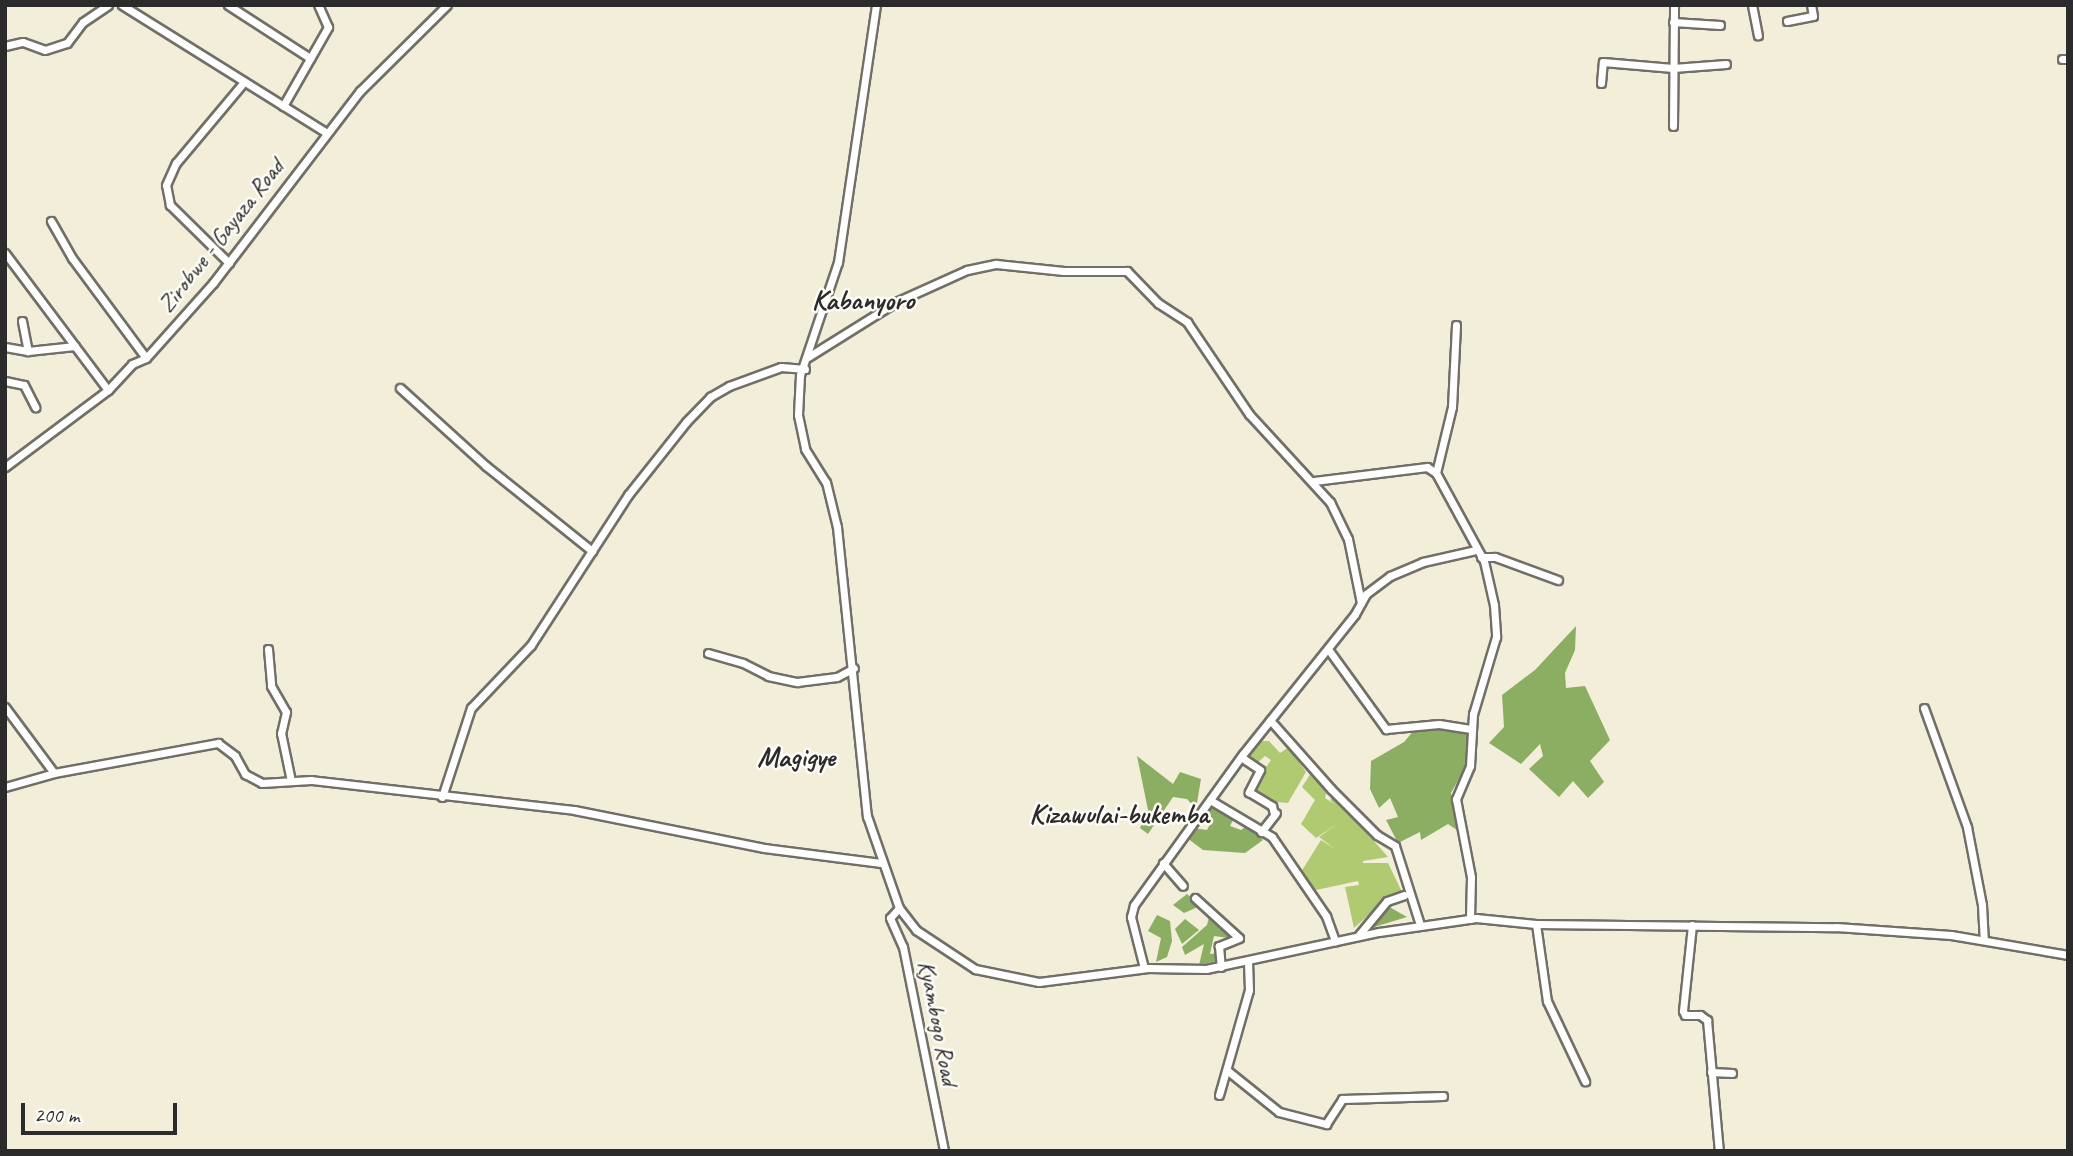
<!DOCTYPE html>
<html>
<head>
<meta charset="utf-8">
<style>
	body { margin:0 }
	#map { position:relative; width:2073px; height:1156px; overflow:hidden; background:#f2eed9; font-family:Caveat,sans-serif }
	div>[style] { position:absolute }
	.green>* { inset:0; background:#afca70 }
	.forest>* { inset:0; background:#8bae62 }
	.roads { filter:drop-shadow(2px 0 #716f68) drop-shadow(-2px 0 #716f68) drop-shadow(0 2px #716f68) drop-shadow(0 -2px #716f68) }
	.minor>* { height:7px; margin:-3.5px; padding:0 3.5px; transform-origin:3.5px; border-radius:3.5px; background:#fff }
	span { translate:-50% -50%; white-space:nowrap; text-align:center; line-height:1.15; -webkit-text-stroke:5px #fdfcf7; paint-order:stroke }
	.street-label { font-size:24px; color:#2b2b2b }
	.quarter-label { font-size:28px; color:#2b2b2b; font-weight:700 }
	.frame { position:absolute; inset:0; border:7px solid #2b2b2b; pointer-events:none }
	.scale { position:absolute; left:21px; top:1103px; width:156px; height:32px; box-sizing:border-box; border:4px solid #2b2b2b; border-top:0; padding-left:9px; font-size:21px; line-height:24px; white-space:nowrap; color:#2b2b2b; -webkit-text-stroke:5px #fdfcf7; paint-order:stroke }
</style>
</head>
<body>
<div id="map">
	<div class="green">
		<i style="clip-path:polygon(1260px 741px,1269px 741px,1280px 753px,1289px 747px,1306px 772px,1288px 803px,1266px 801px,1250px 790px,1271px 760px,1265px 756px,1256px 764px,1246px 757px)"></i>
		<i style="clip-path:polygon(1311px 773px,1327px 790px,1325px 798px,1334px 804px,1330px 800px,1334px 796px,1388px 857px,1363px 861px,1363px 863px,1388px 863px,1403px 894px,1386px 899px,1354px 928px,1345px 887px,1359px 885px,1358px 881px,1316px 890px,1301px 872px,1321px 840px,1335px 849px,1319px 837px,1341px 821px,1316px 838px,1301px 824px,1315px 800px,1302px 787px)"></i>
	</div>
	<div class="forest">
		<i style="clip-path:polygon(1576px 626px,1575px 650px,1565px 673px,1566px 688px,1585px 686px,1610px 740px,1590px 761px,1604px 782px,1588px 798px,1573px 781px,1559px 797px,1529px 769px,1543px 756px,1540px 744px,1521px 764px,1489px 743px,1504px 727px,1502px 695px,1535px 670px)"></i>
		<i style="clip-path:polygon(1442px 726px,1467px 729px,1470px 738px,1465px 768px,1451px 793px,1457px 830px,1448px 824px,1421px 840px,1420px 832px,1398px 843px,1386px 820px,1398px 817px,1390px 798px,1379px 808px,1370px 789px,1371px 761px,1404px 742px,1415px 729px)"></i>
		<i style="clip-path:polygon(1137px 756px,1173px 784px,1180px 772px,1201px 779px,1196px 809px,1187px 799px,1173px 797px,1148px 834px,1140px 828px,1148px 810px)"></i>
		<i style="clip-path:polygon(1210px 803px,1234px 818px,1230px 826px,1241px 830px,1248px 825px,1263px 840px,1245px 853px,1203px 850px,1187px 838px,1193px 828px,1207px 830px,1211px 822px,1205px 811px)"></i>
		<i style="clip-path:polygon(1187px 894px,1200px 906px,1184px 913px,1173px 905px)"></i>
		<i style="clip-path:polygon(1386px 905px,1407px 917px,1361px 931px)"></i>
		<i style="clip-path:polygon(1210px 913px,1236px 939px,1214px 936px,1210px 954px,1219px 953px,1217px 961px,1199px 965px,1204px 944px,1185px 955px,1182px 947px,1207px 925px)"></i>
		<i style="clip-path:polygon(1157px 915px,1170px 921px,1172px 941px,1167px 957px,1156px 962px,1161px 938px,1148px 931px)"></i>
		<i style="clip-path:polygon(1185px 919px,1199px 930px,1182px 944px,1175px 929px)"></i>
	</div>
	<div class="roads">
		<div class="minor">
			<i style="left:122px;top:5px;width:242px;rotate:32deg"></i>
			<i style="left:228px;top:5px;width:98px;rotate:32.9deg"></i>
			<i style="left:876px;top:5px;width:260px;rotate:98.4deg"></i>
			<i style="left:838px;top:262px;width:119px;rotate:108.6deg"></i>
			<i style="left:800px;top:375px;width:40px;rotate:92.9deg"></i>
			<i style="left:798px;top:415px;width:35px;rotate:78deg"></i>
			<i style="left:805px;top:449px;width:39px;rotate:58deg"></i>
			<i style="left:826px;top:482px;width:46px;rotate:76.3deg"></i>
			<i style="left:837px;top:527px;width:291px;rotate:84.1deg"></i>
			<i style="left:867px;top:816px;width:97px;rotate:70.8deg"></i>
			<i style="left:899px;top:908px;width:28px;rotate:52deg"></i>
			<i style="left:916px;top:930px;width:71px;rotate:33.5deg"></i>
			<i style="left:975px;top:969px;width:65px;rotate:11.5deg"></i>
			<i style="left:1039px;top:982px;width:110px;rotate:-7.3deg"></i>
			<i style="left:1148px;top:968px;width:58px;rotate:1deg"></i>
			<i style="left:1206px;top:969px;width:177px;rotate:-12.1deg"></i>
			<i style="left:1379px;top:932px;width:98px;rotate:-8.2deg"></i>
			<i style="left:1476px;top:918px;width:60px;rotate:5.7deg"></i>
			<i style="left:1536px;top:924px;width:300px;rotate:0.6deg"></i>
			<i style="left:1836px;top:927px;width:115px;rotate:4deg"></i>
			<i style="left:1951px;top:935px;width:119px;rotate:9.7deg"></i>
			<i style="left:1752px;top:5px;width:31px;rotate:79deg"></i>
			<i style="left:1787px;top:21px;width:26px;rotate:-11deg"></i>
			<i style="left:1813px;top:16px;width:11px;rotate:-100deg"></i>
			<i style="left:1673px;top:22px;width:47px;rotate:3.7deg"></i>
			<i style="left:5px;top:46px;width:18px;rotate:-13deg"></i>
			<i style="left:23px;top:42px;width:23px;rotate:20deg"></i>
			<i style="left:45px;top:50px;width:23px;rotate:-18deg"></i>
			<i style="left:67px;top:43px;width:26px;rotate:-53deg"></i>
			<i style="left:83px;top:22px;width:30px;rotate:-34deg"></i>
			<i style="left:2062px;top:59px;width:6px"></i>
			<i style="left:1601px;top:83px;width:21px;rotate:-85deg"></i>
			<i style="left:1603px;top:62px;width:70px;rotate:4.9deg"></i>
			<i style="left:1673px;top:68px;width:53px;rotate:-4.3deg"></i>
			<i style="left:283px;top:106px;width:91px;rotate:-60.3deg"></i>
			<i style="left:328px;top:27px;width:24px;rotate:-114deg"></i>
			<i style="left:1673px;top:126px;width:121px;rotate:-89.5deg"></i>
			<i style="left:51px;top:221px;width:43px;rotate:60.4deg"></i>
			<i style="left:72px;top:258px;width:124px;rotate:53.5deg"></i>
			<i style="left:5px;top:253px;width:171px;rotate:53.1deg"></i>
			<i style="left:229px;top:263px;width:83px;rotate:-135.5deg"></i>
			<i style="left:170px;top:205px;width:20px;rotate:-101deg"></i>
			<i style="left:166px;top:185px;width:24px;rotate:-66deg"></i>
			<i style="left:176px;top:163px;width:106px;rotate:-50deg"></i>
			<i style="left:22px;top:321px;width:31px;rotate:79deg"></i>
			<i style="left:5px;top:347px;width:23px;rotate:10deg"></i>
			<i style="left:28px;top:351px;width:47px;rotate:-6.1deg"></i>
			<i style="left:808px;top:357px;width:104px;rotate:-32deg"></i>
			<i style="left:896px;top:302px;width:78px;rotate:-24.3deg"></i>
			<i style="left:967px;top:270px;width:30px;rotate:-12deg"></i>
			<i style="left:996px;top:264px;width:68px;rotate:5.9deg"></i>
			<i style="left:1064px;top:271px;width:63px"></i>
			<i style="left:1127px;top:271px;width:45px;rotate:45.9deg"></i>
			<i style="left:1158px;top:303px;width:35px;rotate:33deg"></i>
			<i style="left:1187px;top:322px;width:111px;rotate:56deg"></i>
			<i style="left:1249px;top:414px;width:120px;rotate:47.4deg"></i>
			<i style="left:1330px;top:502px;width:41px;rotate:64.1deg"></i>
			<i style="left:1348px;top:539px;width:65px;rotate:78.5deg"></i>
			<i style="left:5px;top:381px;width:19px;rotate:12deg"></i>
			<i style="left:24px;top:385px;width:25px;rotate:63deg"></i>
			<i style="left:400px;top:388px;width:116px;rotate:42.2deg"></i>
			<i style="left:486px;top:466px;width:136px;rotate:38.7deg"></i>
			<i style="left:5px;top:467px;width:129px;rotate:-36.8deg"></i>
			<i style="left:108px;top:390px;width:35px;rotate:-47deg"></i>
			<i style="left:132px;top:364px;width:15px;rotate:-23deg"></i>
			<i style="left:146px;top:358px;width:101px;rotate:-48.2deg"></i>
			<i style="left:213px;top:283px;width:242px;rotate:-52.6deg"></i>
			<i style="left:360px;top:91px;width:122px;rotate:-44.7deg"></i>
			<i style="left:1436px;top:473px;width:68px;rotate:-76.4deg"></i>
			<i style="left:1452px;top:407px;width:82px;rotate:-87.2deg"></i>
			<i style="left:1314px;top:481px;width:114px;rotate:-7.1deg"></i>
			<i style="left:1427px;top:467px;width:11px;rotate:34deg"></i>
			<i style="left:1436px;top:473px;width:100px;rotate:61.4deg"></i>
			<i style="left:1484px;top:561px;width:45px;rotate:77.2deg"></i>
			<i style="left:1494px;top:605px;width:32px;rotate:86deg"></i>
			<i style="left:1496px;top:637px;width:80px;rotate:106.6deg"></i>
			<i style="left:1473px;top:714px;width:52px;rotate:93.3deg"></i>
			<i style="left:1470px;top:766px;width:36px;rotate:113deg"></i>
			<i style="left:1456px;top:799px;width:79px;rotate:79.1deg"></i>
			<i style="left:1471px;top:877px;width:42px;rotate:91.4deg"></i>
			<i style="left:1481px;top:557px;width:14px"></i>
			<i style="left:1495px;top:557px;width:67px;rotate:20.1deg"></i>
			<i style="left:268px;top:649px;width:37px;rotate:85deg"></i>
			<i style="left:271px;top:686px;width:30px;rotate:60deg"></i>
			<i style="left:286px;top:712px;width:22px;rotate:103deg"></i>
			<i style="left:281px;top:733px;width:49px;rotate:78.2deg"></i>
			<i style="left:1328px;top:649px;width:99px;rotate:54.1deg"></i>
			<i style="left:1386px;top:729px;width:53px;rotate:-5.4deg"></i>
			<i style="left:1439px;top:724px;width:32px;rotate:9deg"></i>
			<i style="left:708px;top:653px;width:36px;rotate:16deg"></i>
			<i style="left:743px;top:663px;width:28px;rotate:27deg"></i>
			<i style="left:768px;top:676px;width:30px;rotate:12deg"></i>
			<i style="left:797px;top:682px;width:40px;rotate:-7.1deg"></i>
			<i style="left:837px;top:677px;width:19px;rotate:-28deg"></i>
			<i style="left:5px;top:707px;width:82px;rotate:53.4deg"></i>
			<i style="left:54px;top:773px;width:167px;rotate:-10.4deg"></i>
			<i style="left:218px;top:743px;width:21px;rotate:37deg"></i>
			<i style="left:235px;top:756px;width:21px;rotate:61deg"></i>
			<i style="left:245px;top:774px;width:19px;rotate:28deg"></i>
			<i style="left:262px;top:783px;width:49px;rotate:-3.5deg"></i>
			<i style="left:311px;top:780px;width:265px;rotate:6.5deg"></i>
			<i style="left:574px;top:810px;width:194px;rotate:11.3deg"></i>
			<i style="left:764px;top:848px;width:118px;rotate:7.3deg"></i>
			<i style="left:1924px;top:708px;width:127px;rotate:70.1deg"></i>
			<i style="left:1967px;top:827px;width:79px;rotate:79.1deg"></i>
			<i style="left:1982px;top:905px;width:35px;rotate:87deg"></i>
			<i style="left:1270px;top:720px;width:92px;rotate:48.5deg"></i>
			<i style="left:1331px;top:789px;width:65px;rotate:45deg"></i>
			<i style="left:1377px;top:835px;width:21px;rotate:31deg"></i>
			<i style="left:1395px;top:846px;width:83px;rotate:72.4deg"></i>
			<i style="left:1241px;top:757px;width:23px;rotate:34deg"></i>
			<i style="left:1260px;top:770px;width:25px;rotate:117deg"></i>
			<i style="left:1249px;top:792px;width:27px;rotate:31deg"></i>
			<i style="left:1272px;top:806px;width:8px;rotate:76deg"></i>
			<i style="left:5px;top:787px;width:51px;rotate:-15.9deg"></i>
			<i style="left:442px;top:797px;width:94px;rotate:-72deg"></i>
			<i style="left:471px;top:708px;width:87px;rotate:-46.4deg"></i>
			<i style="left:531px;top:645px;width:179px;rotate:-57.1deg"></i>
			<i style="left:628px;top:495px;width:93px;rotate:-51.5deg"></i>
			<i style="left:686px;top:422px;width:35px;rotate:-46deg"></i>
			<i style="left:710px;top:397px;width:22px;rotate:-30deg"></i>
			<i style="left:729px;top:386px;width:55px;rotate:-20.1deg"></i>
			<i style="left:781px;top:367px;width:24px;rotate:5deg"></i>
			<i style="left:1210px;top:800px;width:72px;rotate:30.8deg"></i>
			<i style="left:1272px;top:837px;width:96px;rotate:55.6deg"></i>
			<i style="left:1326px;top:916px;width:27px;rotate:70deg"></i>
			<i style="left:1261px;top:832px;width:24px;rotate:-52deg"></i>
			<i style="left:1163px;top:863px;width:30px;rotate:49deg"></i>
			<i style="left:1195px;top:898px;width:59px;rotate:42.3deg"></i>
			<i style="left:1239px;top:938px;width:22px;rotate:158deg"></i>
			<i style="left:1219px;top:946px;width:21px;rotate:85deg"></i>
			<i style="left:899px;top:908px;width:13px;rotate:132deg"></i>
			<i style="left:890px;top:918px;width:32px;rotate:66deg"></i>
			<i style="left:903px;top:947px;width:208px;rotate:78.6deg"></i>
			<i style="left:1536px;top:924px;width:78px;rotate:81.9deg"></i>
			<i style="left:1547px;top:1001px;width:89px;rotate:64.6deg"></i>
			<i style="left:1692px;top:925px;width:86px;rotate:96deg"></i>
			<i style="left:1683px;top:1011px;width:4px;rotate:63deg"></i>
			<i style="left:1685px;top:1015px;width:15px"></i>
			<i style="left:1700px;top:1015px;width:9px;rotate:36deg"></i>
			<i style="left:1707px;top:1020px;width:132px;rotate:84.8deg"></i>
			<i style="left:1358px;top:936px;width:45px;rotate:-50.4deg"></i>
			<i style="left:1387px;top:901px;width:18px;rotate:-19deg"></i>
			<i style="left:1144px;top:968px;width:53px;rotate:-104.3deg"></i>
			<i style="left:1131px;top:917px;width:12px;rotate:-76deg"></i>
			<i style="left:1134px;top:905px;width:186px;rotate:-54.2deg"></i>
			<i style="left:1243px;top:754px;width:179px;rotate:-51.3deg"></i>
			<i style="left:1355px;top:614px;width:23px;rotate:-61deg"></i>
			<i style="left:1366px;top:594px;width:30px;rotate:-37deg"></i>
			<i style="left:1390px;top:576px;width:36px;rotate:-23deg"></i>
			<i style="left:1423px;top:562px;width:54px;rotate:-12.8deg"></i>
			<i style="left:1228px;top:1071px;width:65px;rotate:38.8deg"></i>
			<i style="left:1279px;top:1112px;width:49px;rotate:14.3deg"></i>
			<i style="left:1326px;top:1124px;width:30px;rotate:-57deg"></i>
			<i style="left:1342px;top:1099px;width:101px;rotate:-1.7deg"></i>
			<i style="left:1711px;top:1072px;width:21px;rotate:3deg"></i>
			<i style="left:1219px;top:1095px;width:109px;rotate:-74.1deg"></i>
			<i style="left:1249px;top:990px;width:28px;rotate:-92deg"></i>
		</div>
	</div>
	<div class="street-label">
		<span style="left:221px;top:236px;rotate:-52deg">Zirobwe - Gayaza Road</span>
		<span style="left:938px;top:1023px;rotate:79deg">Kyambogo Road</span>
	</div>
	<div class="quarter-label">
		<span style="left:863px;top:300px">Kabanyoro</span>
		<span style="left:796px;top:757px">Magigye</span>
		<span style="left:1119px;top:814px">Kizawulai-bukemba</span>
	</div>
	<div class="frame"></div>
	<div class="scale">200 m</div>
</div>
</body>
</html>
